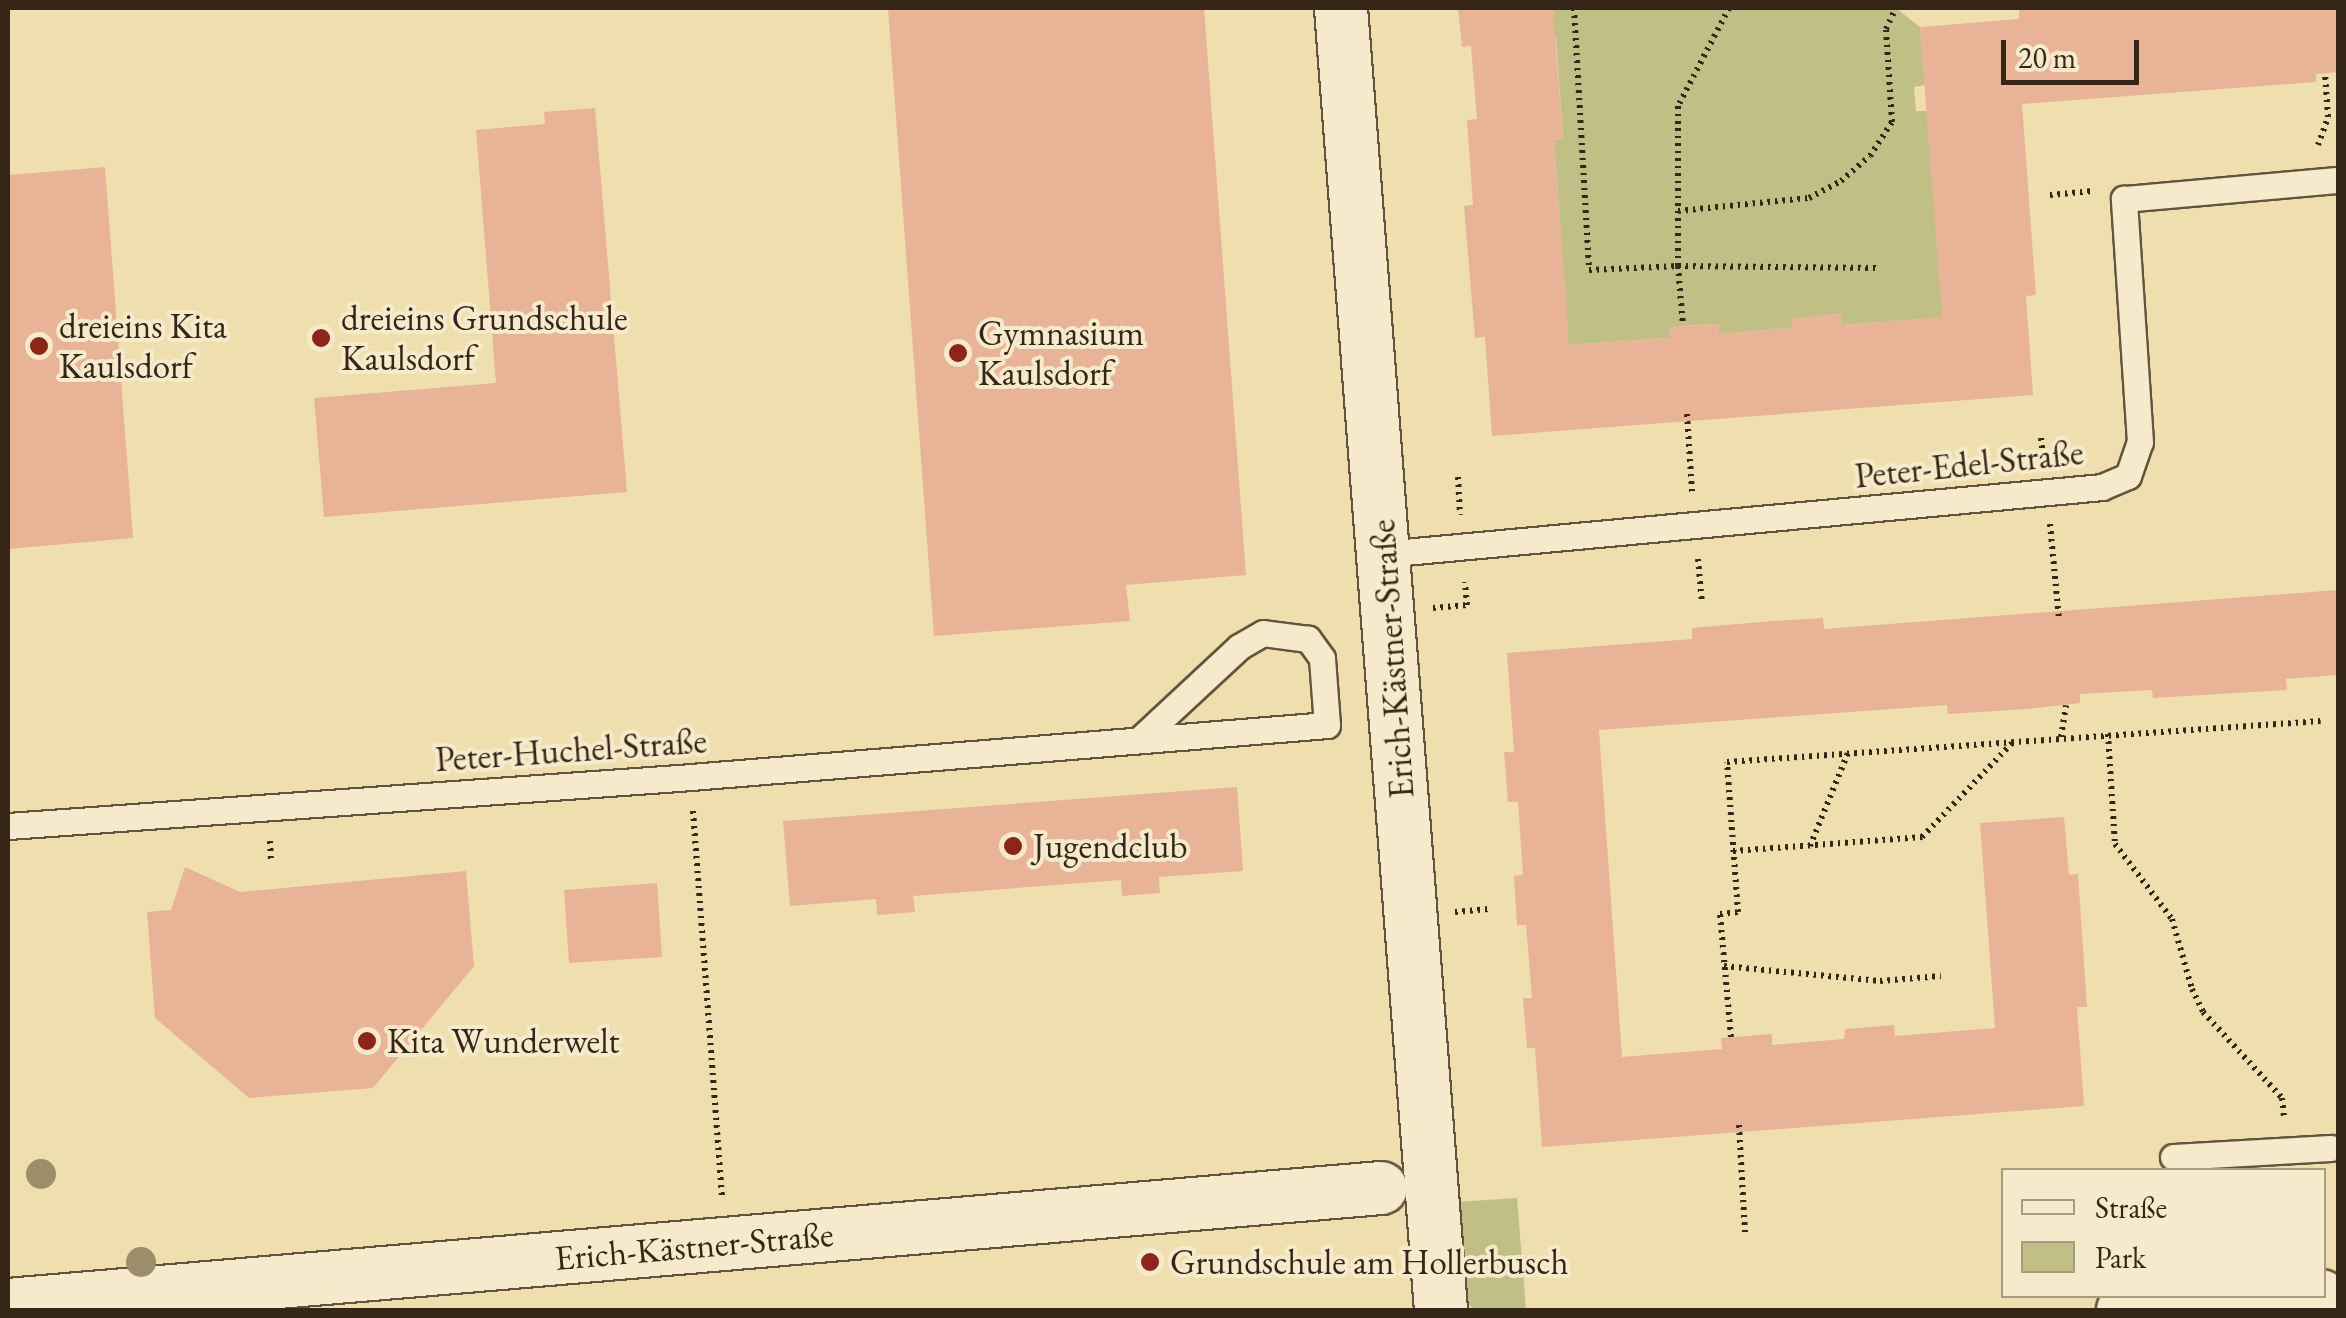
<!DOCTYPE html>
<html>
<head>
<meta charset="utf-8">
<style>
	body { margin:0 }
	#map { position:relative; width:2346px; height:1318px; overflow:hidden; background:#efdfaf; font-family:"EB Garamond",serif }
	div>[style] { position:absolute }
	.green>* { inset:0; background:#c0c086 }
	.building>* { inset:0; background:#e8b396 }
	.path>* { height:6px; margin-top:-3px; transform-origin:0; background:repeating-linear-gradient(90deg,#362617 0 2.5px,transparent 0 7.5px) }
	.roads { filter:drop-shadow(2px 0 #64543d) drop-shadow(-2px 0 #64543d) drop-shadow(0 2px #64543d) drop-shadow(0 -2px #64543d) }
	.service>* { height:25px; margin:-12.5px; padding:0 12.5px; transform-origin:12.5px; border-radius:12.5px; background:#f5eacb }
	.minor>* { height:52px; margin:-26px; padding:0 26px; transform-origin:26px; border-radius:26px; background:#f5eacb }
	.trees>* { width:30px; height:30px; margin:-15px; border-radius:50%; background:#9c8e6b }
	.dots>* { width:28px; height:28px; translate:-50% -50%; box-sizing:border-box; border:5px solid #f5eacb; border-radius:50% }
	span { translate:-50% -50%; white-space:nowrap; text-align:center; line-height:1.15; -webkit-text-stroke:8px #f5eacb; paint-order:stroke }
	.poi-label { font-size:35px; color:#362617 }
	.left { translate:0 -50%; text-align:left }
	.street-label { font-size:35px; color:#362617 }
	.frame { position:absolute; inset:0; border:10px solid #362617; pointer-events:none }
	.legend { position:absolute; left:2001px; top:1168px; width:325px; height:130px; box-sizing:border-box; background:#f5eacb; border:2px solid #a99c83; margin:0; padding:12px 18px; list-style:none; font-size:30px; color:#362617 }
	.legend li { display:flex; align-items:center; gap:20px; height:50px }
	.legend b { width:50px; border:2px solid #a99c83 }
	.scale { position:absolute; left:2001px; top:40px; width:138px; height:45px; box-sizing:border-box; border:5px solid #362617; border-top:0; padding-left:12px; font-size:30px; line-height:35px; white-space:nowrap; color:#362617; -webkit-text-stroke:8px #f5eacb; paint-order:stroke }
</style>
</head>
<body>
<div id="map">
	<div class="green">
		<i style="clip-path:polygon(1553px 8px,1896px 8px,1920px 27px,1925px 85px,1914px 87px,1916px 111px,1926px 111px,1959px 316px,1842px 325px,1840px 314px,1792px 319px,1793px 328px,1719px 334px,1718px 324px,1683px 326px,1669px 328px,1670px 338px,1554px 346px,1566px 307px,1554px 140px,1563px 139px,1556px 39px,1545px 16px,1554px 15px)"></i>
		<i style="clip-path:polygon(1517px 1198px,1526px 1310px,1474px 1310px,1464px 1299px,1455px 1202px)"></i>
	</div>
	<div class="building">
		<i style="clip-path:polygon(888px 8px,1204px 8px,1246px 575px,1126px 585px,1130px 621px,934px 636px)"></i>
		<i style="clip-path:polygon(1458px 8px,1553px 8px,1563px 139px,1554px 140px,1569px 345px,1670px 338px,1669px 327px,1719px 324px,1719px 334px,1793px 328px,1792px 318px,1841px 314px,1842px 325px,1942px 317px,1920px 27px,2019px 19px,2019px 9px,2045px 8px,2338px 8px,2338px 72px,2316px 74px,2316px 82px,2022px 104px,2036px 295px,2026px 296px,2033px 395px,1492px 436px,1485px 337px,1475px 338px,1464px 206px,1473px 205px,1467px 120px,1477px 119px,1471px 46px,1462px 47px)"></i>
		<i style="clip-path:polygon(595px 108px,627px 492px,324px 517px,314px 398px,496px 383px,476px 130px,545px 124px,544px 112px)"></i>
		<i style="clip-path:polygon(105px 167px,133px 538px,8px 549px,8px 175px)"></i>
		<i style="clip-path:polygon(2338px 590px,2338px 675px,2286px 679px,2287px 690px,2153px 698px,2152px 690px,2080px 694px,2080px 703px,2028px 709px,1948px 714px,1947px 705px,1599px 730px,1622px 1057px,1722px 1049px,1721px 1038px,1772px 1034px,1772px 1045px,1844px 1039px,1845px 1029px,1894px 1025px,1895px 1036px,1995px 1028px,1980px 823px,2064px 817px,2069px 875px,2078px 874px,2087px 1007px,2077px 1007px,2084px 1106px,1542px 1147px,1535px 1048px,1527px 1048px,1523px 998px,1532px 998px,1526px 925px,1517px 925px,1514px 876px,1523px 875px,1518px 802px,1508px 802px,1504px 752px,1514px 752px,1507px 653px,1692px 639px,1692px 628px,1773px 621px,1823px 618px,1824px 629px)"></i>
		<i style="clip-path:polygon(1237px 787px,1243px 871px,1159px 877px,1160px 893px,1122px 896px,1121px 880px,913px 896px,915px 912px,877px 915px,876px 899px,790px 906px,783px 821px)"></i>
		<i style="clip-path:polygon(185px 867px,240px 892px,466px 871px,474px 966px,373px 1088px,249px 1098px,155px 1018px,147px 912px,171px 910px)"></i>
		<i style="clip-path:polygon(657px 883px,662px 957px,569px 963px,564px 890px)"></i>
	</div>
	<div class="path">
		<i style="left:1574px;top:8px;width:262px;rotate:86.7deg"></i>
		<i style="left:1589px;top:270px;width:89px;rotate:-2.6deg"></i>
		<i style="left:1678px;top:266px;width:60px;rotate:85.2deg"></i>
		<i style="left:1729px;top:8px;width:110px;rotate:117.5deg"></i>
		<i style="left:1678px;top:106px;width:160px;rotate:90deg"></i>
		<i style="left:1678px;top:266px;width:199px;rotate:0.6deg"></i>
		<i style="left:2318px;top:145px;width:30px;rotate:-70deg"></i>
		<i style="left:2328px;top:117px;width:44px;rotate:-93.9deg"></i>
		<i style="left:2050px;top:195px;width:43px;rotate:-5.3deg"></i>
		<i style="left:1678px;top:211px;width:132px;rotate:-5.7deg"></i>
		<i style="left:1809px;top:198px;width:36px;rotate:-28deg"></i>
		<i style="left:1841px;top:181px;width:38px;rotate:-41deg"></i>
		<i style="left:1870px;top:156px;width:40px;rotate:-57.1deg"></i>
		<i style="left:1892px;top:122px;width:93px;rotate:-93.7deg"></i>
		<i style="left:1886px;top:29px;width:23px;rotate:-65deg"></i>
		<i style="left:1687px;top:414px;width:78px;rotate:86.3deg"></i>
		<i style="left:2041px;top:438px;width:19px;rotate:84deg"></i>
		<i style="left:1458px;top:477px;width:38px;rotate:87deg"></i>
		<i style="left:2050px;top:524px;width:95px;rotate:84.6deg"></i>
		<i style="left:1698px;top:559px;width:45px;rotate:84.9deg"></i>
		<i style="left:1433px;top:608px;width:34px;rotate:-5deg"></i>
		<i style="left:1467px;top:605px;width:23px;rotate:-95deg"></i>
		<i style="left:2108px;top:734px;width:110px;rotate:86.4deg"></i>
		<i style="left:2115px;top:844px;width:94px;rotate:52.8deg"></i>
		<i style="left:2172px;top:919px;width:73px;rotate:74.1deg"></i>
		<i style="left:2192px;top:989px;width:25px;rotate:64deg"></i>
		<i style="left:2203px;top:1012px;width:117px;rotate:47.4deg"></i>
		<i style="left:2282px;top:1098px;width:19px;rotate:84deg"></i>
		<i style="left:2061px;top:737px;width:32px;rotate:-81deg"></i>
		<i style="left:693px;top:811px;width:388px;rotate:85.7deg"></i>
		<i style="left:270px;top:841px;width:18px;rotate:87deg"></i>
		<i style="left:1810px;top:846px;width:100px;rotate:-67.8deg"></i>
		<i style="left:1733px;top:851px;width:190px;rotate:-4.2deg"></i>
		<i style="left:1922px;top:837px;width:132px;rotate:-46.2deg"></i>
		<i style="left:1455px;top:912px;width:34px;rotate:-5deg"></i>
		<i style="left:1724px;top:966px;width:157px;rotate:5.5deg"></i>
		<i style="left:1880px;top:981px;width:61px;rotate:-4.7deg"></i>
		<i style="left:1731px;top:1037px;width:123px;rotate:-95.1deg"></i>
		<i style="left:1720px;top:914px;width:18px;rotate:-6deg"></i>
		<i style="left:1738px;top:912px;width:150px;rotate:-94.2deg"></i>
		<i style="left:1727px;top:762px;width:595px;rotate:-3.95deg"></i>
		<i style="left:1739px;top:1125px;width:108px;rotate:86.8deg"></i>
	</div>
	<div class="roads">
		<div class="service">
			<i style="left:1383px;top:554px;width:722px;rotate:-5.32deg"></i>
			<i style="left:2102px;top:487px;width:28px;rotate:-23deg"></i>
			<i style="left:2128px;top:476px;width:36px;rotate:-71deg"></i>
			<i style="left:2140px;top:442px;width:244px;rotate:-93.8deg"></i>
			<i style="left:2124px;top:199px;width:215px;rotate:-5.1deg"></i>
			<i style="left:8px;top:826px;width:685px;rotate:-4.1deg"></i>
			<i style="left:691px;top:777px;width:638px;rotate:-4.67deg"></i>
			<i style="left:1327px;top:725px;width:67px;rotate:-94.3deg"></i>
			<i style="left:1322px;top:658px;width:24px;rotate:-126deg"></i>
			<i style="left:1308px;top:639px;width:45px;rotate:-172.4deg"></i>
			<i style="left:1263px;top:633px;width:28px;rotate:150deg"></i>
			<i style="left:1239px;top:647px;width:135px;rotate:137.1deg"></i>
			<i style="left:2173px;top:1157px;width:158px;rotate:-3.3deg"></i>
		</div>
		<div class="minor">
			<i style="left:1341px;top:8px;width:1306px;rotate:85.61deg"></i>
			<i style="left:8px;top:1305px;width:1378px;rotate:-4.87deg"></i>
			<i style="left:2123px;top:1310px;width:199px;rotate:-4deg"></i>
		</div>
	</div>
	<div class="trees">
		<i style="left:41px;top:1174px"></i>
		<i style="left:141px;top:1262px"></i>
	</div>
	<div class="dots">
		<i style="left:321px;top:338px;background:#8f2418"></i>
		<i style="left:39px;top:346px;background:#8f2418"></i>
		<i style="left:958px;top:353px;background:#8f2418"></i>
		<i style="left:1013px;top:846px;background:#8f2418"></i>
		<i style="left:367px;top:1041px;background:#8f2418"></i>
		<i style="left:1150px;top:1262px;background:#8f2418"></i>
	</div>
	<div class="poi-label">
		<span class="left" style="left:341px;top:338px">dreieins Grundschule<br>Kaulsdorf</span>
		<span class="left" style="left:59px;top:346px">dreieins Kita<br>Kaulsdorf</span>
		<span class="left" style="left:978px;top:353px">Gymnasium<br>Kaulsdorf</span>
		<span class="left" style="left:1033px;top:846px">Jugendclub</span>
		<span class="left" style="left:387px;top:1041px">Kita Wunderwelt</span>
		<span class="left" style="left:1170px;top:1262px">Grundschule am Hollerbusch</span>
	</div>
	<div class="street-label">
		<span style="left:1969px;top:464px;rotate:-6deg">Peter-Edel-Straße</span>
		<span style="left:1392px;top:659px;rotate:-94deg">Erich-Kästner-Straße</span>
		<span style="left:571px;top:750px;rotate:-4deg">Peter-Huchel-Straße</span>
		<span style="left:694px;top:1246px;rotate:-5deg">Erich-Kästner-Straße</span>
	</div>
	<div class="frame"></div>
	<ul class="legend">
	<li><b style="height:12px;background:#f5eacb"></b>Straße</li>
	<li><b style="height:28px;background:#c0c086"></b>Park</li>
	</ul>
	<div class="scale">20 m</div>
</div>
</body>
</html>
